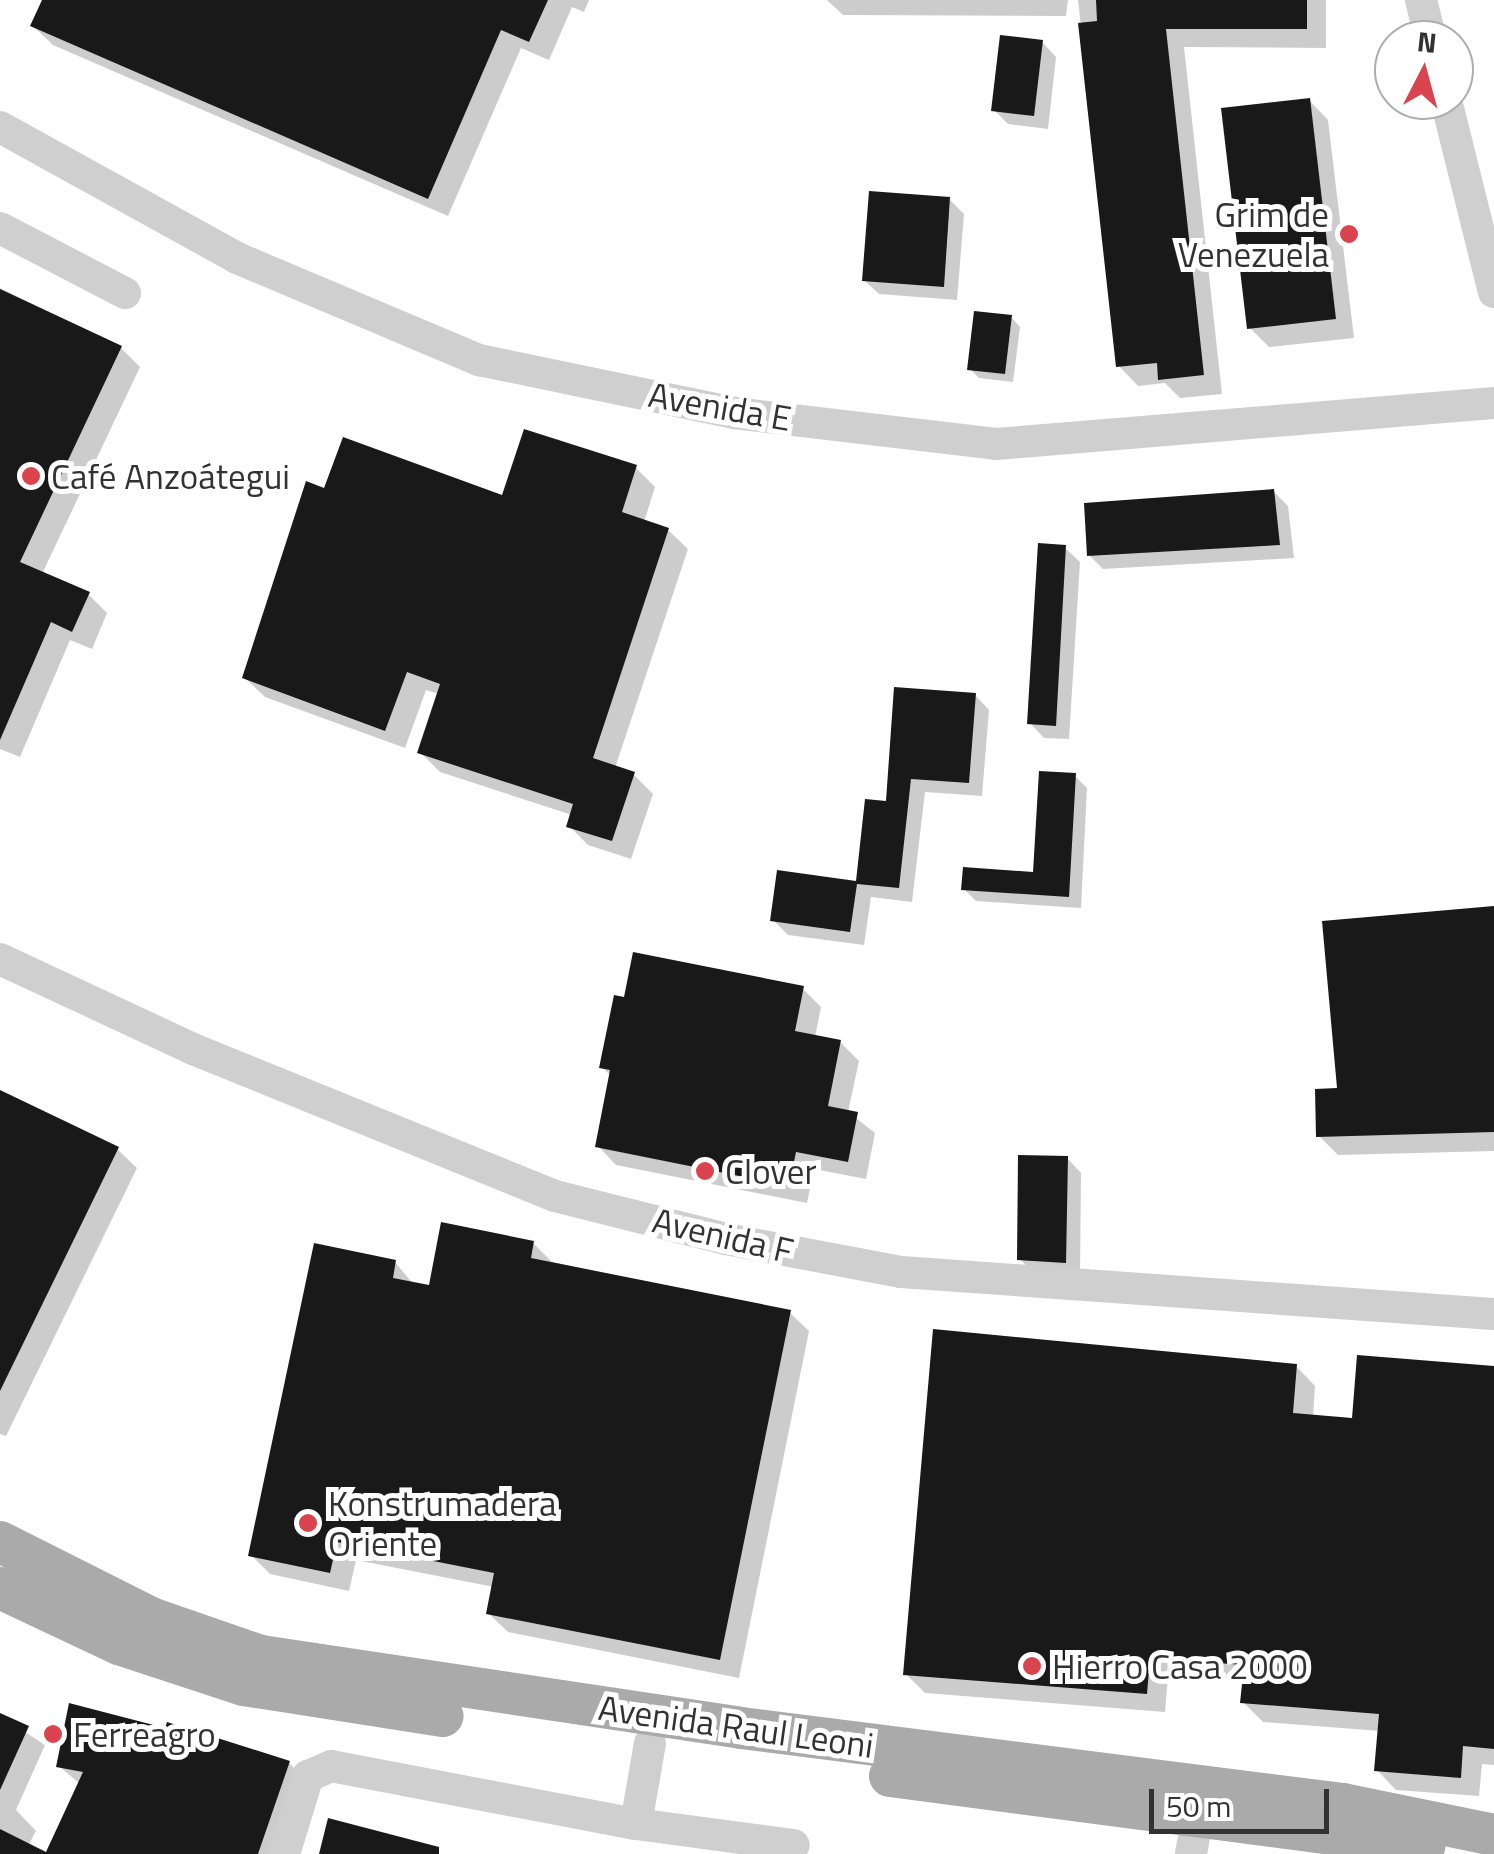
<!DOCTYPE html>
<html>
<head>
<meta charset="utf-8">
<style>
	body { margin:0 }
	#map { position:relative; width:1494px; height:1854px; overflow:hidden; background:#fff; font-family:"Titillium Web",sans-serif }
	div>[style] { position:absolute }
	.shadow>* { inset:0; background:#0003 }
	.building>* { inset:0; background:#191919 }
	.minor>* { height:32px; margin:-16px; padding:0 16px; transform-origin:16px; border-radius:16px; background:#cfcfcf }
	.major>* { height:42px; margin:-21px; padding:0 21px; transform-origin:21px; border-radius:21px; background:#aaa }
	.dots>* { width:28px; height:28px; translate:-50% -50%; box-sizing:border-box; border:5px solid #fff; border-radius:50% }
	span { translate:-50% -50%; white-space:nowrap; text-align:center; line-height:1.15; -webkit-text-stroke:10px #fff; paint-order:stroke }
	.poi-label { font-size:35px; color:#323232 }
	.right { translate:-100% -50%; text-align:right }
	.left { translate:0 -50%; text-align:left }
	.street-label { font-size:35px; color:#323232 }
	.north { position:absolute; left:1374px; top:20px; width:100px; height:100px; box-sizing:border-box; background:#fff; border:2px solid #adadad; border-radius:50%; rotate:6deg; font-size:28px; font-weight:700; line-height:40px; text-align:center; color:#323232 }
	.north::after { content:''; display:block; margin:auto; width:35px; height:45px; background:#da444e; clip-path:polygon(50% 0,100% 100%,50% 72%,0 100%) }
	.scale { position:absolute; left:1149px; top:1789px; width:180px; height:45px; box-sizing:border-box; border:5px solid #323232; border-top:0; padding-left:12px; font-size:30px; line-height:35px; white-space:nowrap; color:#323232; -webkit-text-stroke:8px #fff; paint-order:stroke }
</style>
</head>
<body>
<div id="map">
	<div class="shadow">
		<i style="clip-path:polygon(45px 0,589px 0,584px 12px,572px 7px,549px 60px,521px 48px,448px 216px,53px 45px,33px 26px)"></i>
		<i style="clip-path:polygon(827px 0,1068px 0,1066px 16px,843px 15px)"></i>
		<i style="clip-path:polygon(1078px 0,1326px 0,1326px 48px,1184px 47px,1222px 394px,1180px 398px,1165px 383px,1138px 386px,1119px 366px)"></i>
		<i style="clip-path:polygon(1042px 42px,1056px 57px,1048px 129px,1008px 124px,994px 110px)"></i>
		<i style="clip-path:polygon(1309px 100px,1328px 120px,1354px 338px,1269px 347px,1250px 328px)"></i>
		<i style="clip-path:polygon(949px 199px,964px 214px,957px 300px,879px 294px,864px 280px)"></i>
		<i style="clip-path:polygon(0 288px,121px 348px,140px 367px,42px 574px,88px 594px,107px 613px,92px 649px,70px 640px,20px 757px,0 749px)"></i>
		<i style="clip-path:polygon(1011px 317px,1020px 327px,1013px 382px,979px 378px,970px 369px)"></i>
		<i style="clip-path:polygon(636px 468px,655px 487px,644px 522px,668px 530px,688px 549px,615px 768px,633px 774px,653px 794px,631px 859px,588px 845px,569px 826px,572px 815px,440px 772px,420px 752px,439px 694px,426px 690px,405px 748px,265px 697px,245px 678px,326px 492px,504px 498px)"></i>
		<i style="clip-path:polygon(1273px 491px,1288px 506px,1294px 558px,1103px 569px,1089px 555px)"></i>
		<i style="clip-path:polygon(1065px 548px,1080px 562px,1069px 739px,1044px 738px,1030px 723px)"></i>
		<i style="clip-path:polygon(975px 695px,989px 710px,982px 796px,925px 792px,912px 902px,871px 897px,864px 945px,788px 935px,773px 920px,858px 884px,888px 804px)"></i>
		<i style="clip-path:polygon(1075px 776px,1087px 788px,1081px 908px,976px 901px,964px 889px,1035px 875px)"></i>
		<i style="clip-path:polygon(1494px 909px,1494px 1151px,1338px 1155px,1319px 1136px)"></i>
		<i style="clip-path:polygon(802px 988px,821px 1007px,815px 1037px,840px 1042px,859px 1061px,848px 1112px,875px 1133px,866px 1179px,814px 1169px,807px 1203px,616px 1165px,598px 1146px,612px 1077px,602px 1067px)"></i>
		<i style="clip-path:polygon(0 1093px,117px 1149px,137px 1168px,6px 1436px,0 1434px)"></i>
		<i style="clip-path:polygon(1067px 1158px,1081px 1173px,1080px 1276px,1034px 1274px,1020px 1259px)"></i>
		<i style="clip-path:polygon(533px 1243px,552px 1262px,789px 1312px,809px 1331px,739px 1678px,508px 1632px,488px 1613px,494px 1587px,356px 1560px,349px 1591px,270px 1574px,251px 1555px,395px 1262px,414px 1285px,431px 1288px)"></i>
		<i style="clip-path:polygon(1296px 1366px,1315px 1386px,1313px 1417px,1354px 1420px,1494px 1368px,1494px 1765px,1482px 1764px,1479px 1796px,1396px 1790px,1377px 1770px,1380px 1731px,1263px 1722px,1243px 1702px,1245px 1682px,1168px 1676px,1165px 1712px,925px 1693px,906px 1674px)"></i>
		<i style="clip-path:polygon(0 1716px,45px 1745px,16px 1810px,36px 1831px,28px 1846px,43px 1854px,0 1854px)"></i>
		<i style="clip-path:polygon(289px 1763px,306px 1780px,283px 1854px,48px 1854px,80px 1784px,59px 1766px)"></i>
	</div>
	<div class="building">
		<i style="clip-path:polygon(42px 0,548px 0,529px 42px,501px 30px,428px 199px,30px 26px)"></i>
		<i style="clip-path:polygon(1096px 0,1307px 0,1307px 29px,1166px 29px,1204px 375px,1158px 380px,1157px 363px,1116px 367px,1078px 23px,1097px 21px)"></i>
		<i style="clip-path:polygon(1000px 35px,1043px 40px,1034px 116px,991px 111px)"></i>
		<i style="clip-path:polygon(1310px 98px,1336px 319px,1247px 329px,1221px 108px)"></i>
		<i style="clip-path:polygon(869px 191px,950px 197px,944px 287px,862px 281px)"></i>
		<i style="clip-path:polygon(0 289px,122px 346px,20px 562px,90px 592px,72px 632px,51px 622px,0 740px)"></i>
		<i style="clip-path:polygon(974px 311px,1012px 315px,1005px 374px,967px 370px)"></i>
		<i style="clip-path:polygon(524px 429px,637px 465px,622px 512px,669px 528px,593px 758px,635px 772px,612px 841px,566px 827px,573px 804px,417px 753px,440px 684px,407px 672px,385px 731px,242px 678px,306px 481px,324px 488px,343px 437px,502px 495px)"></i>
		<i style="clip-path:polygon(1274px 489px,1280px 545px,1087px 556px,1084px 503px)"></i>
		<i style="clip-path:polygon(1038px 543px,1066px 545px,1056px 726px,1027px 724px)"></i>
		<i style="clip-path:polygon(894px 687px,976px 693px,969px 783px,911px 779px,899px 888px,857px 884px,850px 932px,770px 921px,777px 870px,856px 881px,865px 799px,886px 801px)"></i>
		<i style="clip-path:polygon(1039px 771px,1076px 773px,1069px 897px,961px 890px,963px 867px,1033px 872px)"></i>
		<i style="clip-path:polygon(1494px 906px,1494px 1132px,1316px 1137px,1315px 1089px,1337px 1088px,1322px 921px)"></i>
		<i style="clip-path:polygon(633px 952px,804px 986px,795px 1031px,841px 1040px,828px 1106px,858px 1112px,848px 1162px,796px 1152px,789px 1186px,595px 1147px,610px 1070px,599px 1068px,614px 995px,624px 997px)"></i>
		<i style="clip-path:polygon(0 1090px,119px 1147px,0 1391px)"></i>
		<i style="clip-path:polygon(1018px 1155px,1068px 1156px,1066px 1263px,1017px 1260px)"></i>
		<i style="clip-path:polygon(441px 1222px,534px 1241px,531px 1258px,791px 1310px,720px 1660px,486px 1614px,494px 1573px,337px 1542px,330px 1573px,248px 1556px,314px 1243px,396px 1260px,393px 1278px,429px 1285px)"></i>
		<i style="clip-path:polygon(933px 1329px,1297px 1364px,1293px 1413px,1352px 1418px,1357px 1355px,1494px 1366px,1494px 1749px,1463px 1746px,1461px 1778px,1374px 1771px,1379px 1714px,1240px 1703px,1244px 1665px,1150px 1658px,1147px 1694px,903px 1675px)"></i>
		<i style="clip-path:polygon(69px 1703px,165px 1728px,167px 1722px,290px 1761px,258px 1854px,0 1854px,0 1829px,46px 1852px,83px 1772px,56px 1767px)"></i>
		<i style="clip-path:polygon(0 1713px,29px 1726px,0 1790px)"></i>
		<i style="clip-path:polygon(328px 1818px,439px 1847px,439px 1854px,319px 1854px)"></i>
	</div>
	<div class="minor">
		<i style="left:1421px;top:0;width:41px;rotate:76deg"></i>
		<i style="left:1446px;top:100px;width:198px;rotate:76deg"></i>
		<i style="left:0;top:127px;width:271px;rotate:28.9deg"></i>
		<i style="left:237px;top:258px;width:263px;rotate:22.9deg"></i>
		<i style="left:479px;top:360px;width:260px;rotate:11.7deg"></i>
		<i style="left:734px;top:413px;width:264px;rotate:6.7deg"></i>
		<i style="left:996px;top:444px;width:500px;rotate:-4.7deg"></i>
		<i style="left:0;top:228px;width:141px;rotate:27.5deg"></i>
		<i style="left:0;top:959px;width:213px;rotate:25deg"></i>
		<i style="left:193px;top:1049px;width:391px;rotate:22.1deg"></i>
		<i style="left:555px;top:1196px;width:176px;rotate:14.1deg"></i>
		<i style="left:726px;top:1239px;width:178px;rotate:10.7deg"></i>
		<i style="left:901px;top:1272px;width:594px;rotate:4.05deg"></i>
		<i style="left:636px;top:1824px;width:82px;rotate:-80.2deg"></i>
		<i style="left:284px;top:1854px;width:82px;rotate:-72.9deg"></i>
		<i style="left:308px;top:1776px;width:25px;rotate:-23deg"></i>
		<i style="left:331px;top:1766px;width:310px;rotate:10.8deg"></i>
		<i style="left:636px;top:1824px;width:159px;rotate:7.6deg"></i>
		<i style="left:1191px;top:1854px;width:36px;rotate:-80deg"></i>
	</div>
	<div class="major">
		<i style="left:0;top:1542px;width:169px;rotate:26.7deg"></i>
		<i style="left:151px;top:1618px;width:116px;rotate:19.1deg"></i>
		<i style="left:261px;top:1656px;width:485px;rotate:8.5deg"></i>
		<i style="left:741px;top:1728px;width:607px;rotate:7.2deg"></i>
		<i style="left:1343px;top:1804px;width:154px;rotate:11.6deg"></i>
		<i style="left:0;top:1588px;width:132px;rotate:25.2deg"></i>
		<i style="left:119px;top:1644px;width:132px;rotate:18.2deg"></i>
		<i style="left:244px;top:1685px;width:201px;rotate:8.9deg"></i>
		<i style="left:890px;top:1776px;width:539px;rotate:7.47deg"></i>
	</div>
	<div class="dots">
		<i style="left:1349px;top:234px;background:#da444e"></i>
		<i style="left:31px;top:476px;background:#da444e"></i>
		<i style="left:705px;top:1171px;background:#da444e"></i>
		<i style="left:308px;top:1523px;background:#da444e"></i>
		<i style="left:1032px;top:1666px;background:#da444e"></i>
		<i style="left:53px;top:1734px;background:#da444e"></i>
	</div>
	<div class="poi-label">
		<span class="right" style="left:1329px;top:234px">Grim de<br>Venezuela</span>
		<span class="left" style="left:51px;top:476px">Café Anzoátegui</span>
		<span class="left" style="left:725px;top:1171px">Clover</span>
		<span class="left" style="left:328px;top:1523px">Konstrumadera<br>Oriente</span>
		<span class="left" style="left:1052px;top:1666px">Hierro Casa 2000</span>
		<span class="left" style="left:73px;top:1734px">Ferreagro</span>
	</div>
	<div class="street-label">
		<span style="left:720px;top:406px;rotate:10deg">Avenida E</span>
		<span style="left:723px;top:1235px;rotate:13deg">Avenida F</span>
		<span style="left:736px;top:1726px;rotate:8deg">Avenida Raul Leoni</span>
	</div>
	<div class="north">N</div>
	<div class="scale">50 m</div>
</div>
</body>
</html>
